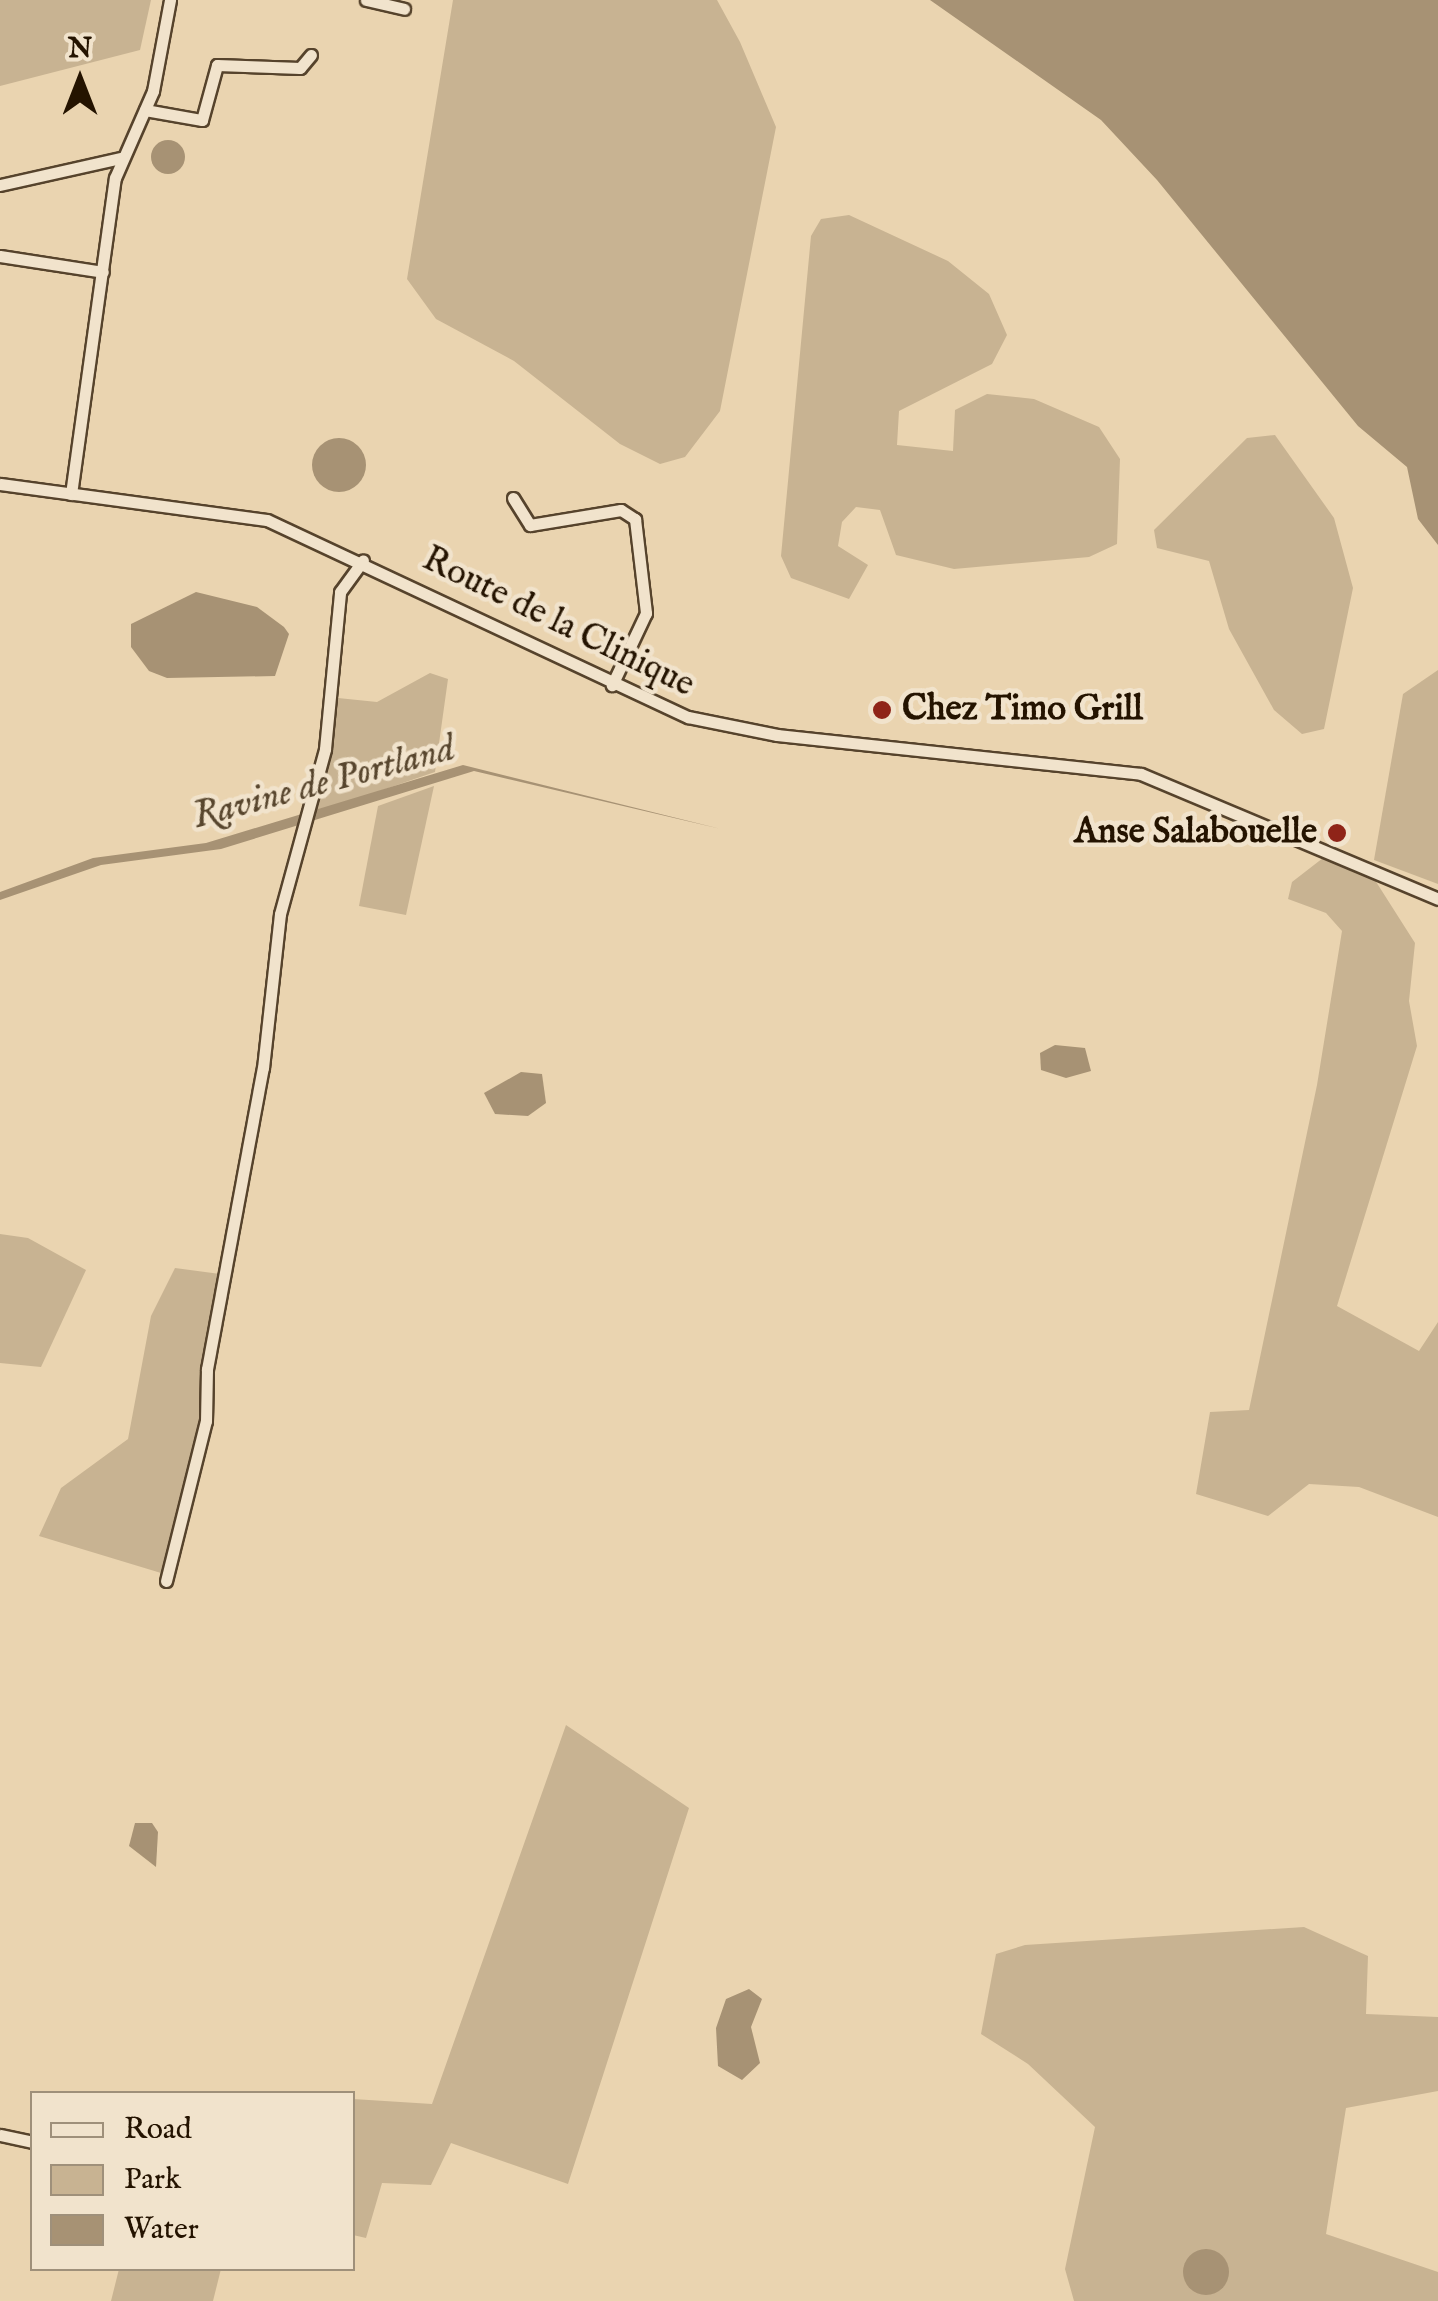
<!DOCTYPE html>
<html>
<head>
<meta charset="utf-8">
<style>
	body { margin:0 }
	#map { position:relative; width:1438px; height:2301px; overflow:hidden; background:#ead4b0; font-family:"IM FELL English",serif }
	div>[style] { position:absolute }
	.green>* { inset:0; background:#c8b392 }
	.water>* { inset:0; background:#a79274 }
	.round { border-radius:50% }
	.roads { filter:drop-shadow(2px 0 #56432c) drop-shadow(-2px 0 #56432c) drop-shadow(0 2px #56432c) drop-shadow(0 -2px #56432c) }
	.minor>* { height:11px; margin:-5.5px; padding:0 5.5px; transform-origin:5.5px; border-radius:5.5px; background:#f1e3cc }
	.dots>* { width:28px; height:28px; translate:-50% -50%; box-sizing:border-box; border:5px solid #f1e3cc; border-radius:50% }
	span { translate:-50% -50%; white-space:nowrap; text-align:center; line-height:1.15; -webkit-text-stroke:9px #f1e3cc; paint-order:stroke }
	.street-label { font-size:35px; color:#241300 }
	.poi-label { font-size:35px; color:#241300; font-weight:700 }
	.left { translate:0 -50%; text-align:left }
	.right { translate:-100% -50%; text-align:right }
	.water-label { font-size:38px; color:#58462e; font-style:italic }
	.legend { position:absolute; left:30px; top:2091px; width:325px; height:180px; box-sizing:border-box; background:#f1e3cc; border:2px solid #9f907a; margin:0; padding:12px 18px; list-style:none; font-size:30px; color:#241300 }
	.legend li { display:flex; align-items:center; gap:20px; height:50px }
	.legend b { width:50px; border:2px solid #9f907a }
	.north { position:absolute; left:30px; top:30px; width:100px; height:100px; -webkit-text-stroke:8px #f1e3cc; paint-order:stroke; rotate:0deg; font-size:28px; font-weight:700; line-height:40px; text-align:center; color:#241300 }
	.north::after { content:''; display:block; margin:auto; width:35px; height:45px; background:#241300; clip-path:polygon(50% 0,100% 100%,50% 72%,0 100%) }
</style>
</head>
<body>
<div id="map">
	<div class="green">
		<i style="clip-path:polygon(0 0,151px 0,140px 50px,0 86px)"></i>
		<i style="clip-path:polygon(453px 0,717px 0,740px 42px,776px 127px,720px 411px,685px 457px,660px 464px,620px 444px,514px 361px,436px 319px,407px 279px)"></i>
		<i style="clip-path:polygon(849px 215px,948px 261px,989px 294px,1007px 335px,992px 364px,899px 411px,897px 445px,953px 451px,955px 410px,987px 394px,1034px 399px,1099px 427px,1120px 459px,1117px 544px,1089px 557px,954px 569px,896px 555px,880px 510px,856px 507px,842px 522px,838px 546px,868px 565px,849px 599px,791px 578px,781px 556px,811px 236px,821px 219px)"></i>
		<i style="clip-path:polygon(1275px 435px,1334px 518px,1353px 588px,1324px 729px,1302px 734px,1274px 710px,1229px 629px,1209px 561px,1157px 548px,1154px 530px,1247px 438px)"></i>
		<i style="clip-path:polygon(1438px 670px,1438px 884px,1374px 860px,1403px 694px)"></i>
		<i style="clip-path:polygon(430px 673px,448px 679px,435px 772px,312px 814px,338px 698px,377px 702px)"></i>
		<i style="clip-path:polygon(434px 786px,406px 915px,359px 906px,378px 806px)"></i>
		<i style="clip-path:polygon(1323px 858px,1373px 877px,1415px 943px,1409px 1001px,1417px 1046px,1337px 1306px,1419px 1351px,1438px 1322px,1438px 1517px,1359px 1487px,1309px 1484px,1268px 1516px,1196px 1494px,1210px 1412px,1249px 1410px,1317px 1085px,1342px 931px,1326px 913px,1288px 899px,1292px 882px)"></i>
		<i style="clip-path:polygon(0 1234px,28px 1238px,86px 1270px,41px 1367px,0 1363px)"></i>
		<i style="clip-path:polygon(175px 1268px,220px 1274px,200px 1417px,161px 1573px,39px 1536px,61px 1488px,128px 1439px,151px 1316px)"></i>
		<i style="clip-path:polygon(566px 1725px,689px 1808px,568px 2184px,451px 2143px,431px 2185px,382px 2183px,366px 2238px,353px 2235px,353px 2099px,432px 2104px)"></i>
		<i style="clip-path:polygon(1304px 1927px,1368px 1956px,1366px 2014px,1438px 2017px,1438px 2091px,1346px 2108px,1326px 2234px,1438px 2272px,1438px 2301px,1074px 2301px,1065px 2269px,1095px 2127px,1028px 2064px,981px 2034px,996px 1954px,1025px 1945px)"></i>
		<i style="clip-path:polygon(119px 2269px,119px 2268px,221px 2269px,213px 2301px,111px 2301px)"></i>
	</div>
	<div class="water">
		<i style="clip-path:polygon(930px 0,1438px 0,1438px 545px,1418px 519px,1407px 467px,1358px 426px,1157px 180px,1101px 120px)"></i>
		<i class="round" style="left:151px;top:140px;width:34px;height:34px"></i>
		<i class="round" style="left:312px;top:438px;width:54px;height:54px"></i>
		<i style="clip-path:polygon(196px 592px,257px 607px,284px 627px,289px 634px,275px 676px,167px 678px,149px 671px,131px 647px,131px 624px)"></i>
		<i style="clip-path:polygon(463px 765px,721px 829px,474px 771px,221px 849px,101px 865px,0 900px,0 892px,93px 858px,206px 843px)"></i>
		<i style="clip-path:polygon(1055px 1045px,1085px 1048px,1091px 1071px,1066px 1078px,1041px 1070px,1040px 1053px)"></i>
		<i style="clip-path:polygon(521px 1072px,542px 1074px,546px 1103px,528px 1116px,495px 1114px,484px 1093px)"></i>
		<i style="clip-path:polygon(135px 1823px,152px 1823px,158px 1832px,156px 1867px,129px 1846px)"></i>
		<i style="clip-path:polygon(749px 1989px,762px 1999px,751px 2027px,760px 2063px,742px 2080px,718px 2066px,716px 2028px,726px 1999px)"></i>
		<i class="round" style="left:1183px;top:2249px;width:46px;height:46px"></i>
	</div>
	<div class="roads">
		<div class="minor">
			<i style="left:366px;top:0;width:39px;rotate:13deg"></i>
			<i style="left:145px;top:110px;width:58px;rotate:10deg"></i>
			<i style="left:202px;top:120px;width:57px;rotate:-74.7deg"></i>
			<i style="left:217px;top:65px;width:83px;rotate:2.1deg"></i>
			<i style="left:300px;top:68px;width:17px;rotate:-50deg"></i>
			<i style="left:0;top:185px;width:124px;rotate:-12.6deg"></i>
			<i style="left:0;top:256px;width:104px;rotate:8.8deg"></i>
			<i style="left:0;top:484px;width:269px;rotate:7.7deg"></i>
			<i style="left:267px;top:520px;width:465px;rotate:25.1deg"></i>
			<i style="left:688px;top:717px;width:91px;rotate:11.4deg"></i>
			<i style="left:777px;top:735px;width:366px;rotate:6.1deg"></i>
			<i style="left:1141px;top:774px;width:322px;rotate:22.8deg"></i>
			<i style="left:71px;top:494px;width:319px;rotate:-82.1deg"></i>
			<i style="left:115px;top:178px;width:95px;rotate:-66.4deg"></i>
			<i style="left:153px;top:91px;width:93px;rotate:-79.4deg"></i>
			<i style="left:513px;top:498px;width:32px;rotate:58deg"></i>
			<i style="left:530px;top:525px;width:92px;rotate:-9.4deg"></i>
			<i style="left:621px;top:510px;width:17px;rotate:33deg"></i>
			<i style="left:635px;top:519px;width:95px;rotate:83.3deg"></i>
			<i style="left:646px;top:613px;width:80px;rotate:115.3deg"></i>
			<i style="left:166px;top:1581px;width:165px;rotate:-76deg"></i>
			<i style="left:206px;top:1421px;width:52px;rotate:-88.9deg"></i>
			<i style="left:207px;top:1369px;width:306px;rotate:-79.5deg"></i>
			<i style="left:263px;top:1068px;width:155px;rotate:-83.7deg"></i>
			<i style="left:280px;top:914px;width:171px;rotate:-74.7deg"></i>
			<i style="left:325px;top:749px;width:158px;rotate:-84.5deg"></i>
			<i style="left:340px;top:592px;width:39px;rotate:-54deg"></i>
			<i style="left:0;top:2135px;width:33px;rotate:12deg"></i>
		</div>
	</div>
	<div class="dots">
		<i style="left:882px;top:710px;background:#8f2418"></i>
		<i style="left:1337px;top:833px;background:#8f2418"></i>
	</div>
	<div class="street-label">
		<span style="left:558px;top:623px;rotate:26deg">Route de la Clinique</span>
	</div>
	<div class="poi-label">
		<span class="left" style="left:902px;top:710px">Chez Timo Grill</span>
		<span class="right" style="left:1317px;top:833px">Anse Salabouelle</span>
	</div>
	<div class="water-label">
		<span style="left:324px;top:784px;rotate:-15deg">Ravine de Portland</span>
	</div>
	<ul class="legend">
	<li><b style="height:12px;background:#f1e3cc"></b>Road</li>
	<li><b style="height:28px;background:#c8b392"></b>Park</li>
	<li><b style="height:28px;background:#a79274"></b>Water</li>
	</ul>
	<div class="north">N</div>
</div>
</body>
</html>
